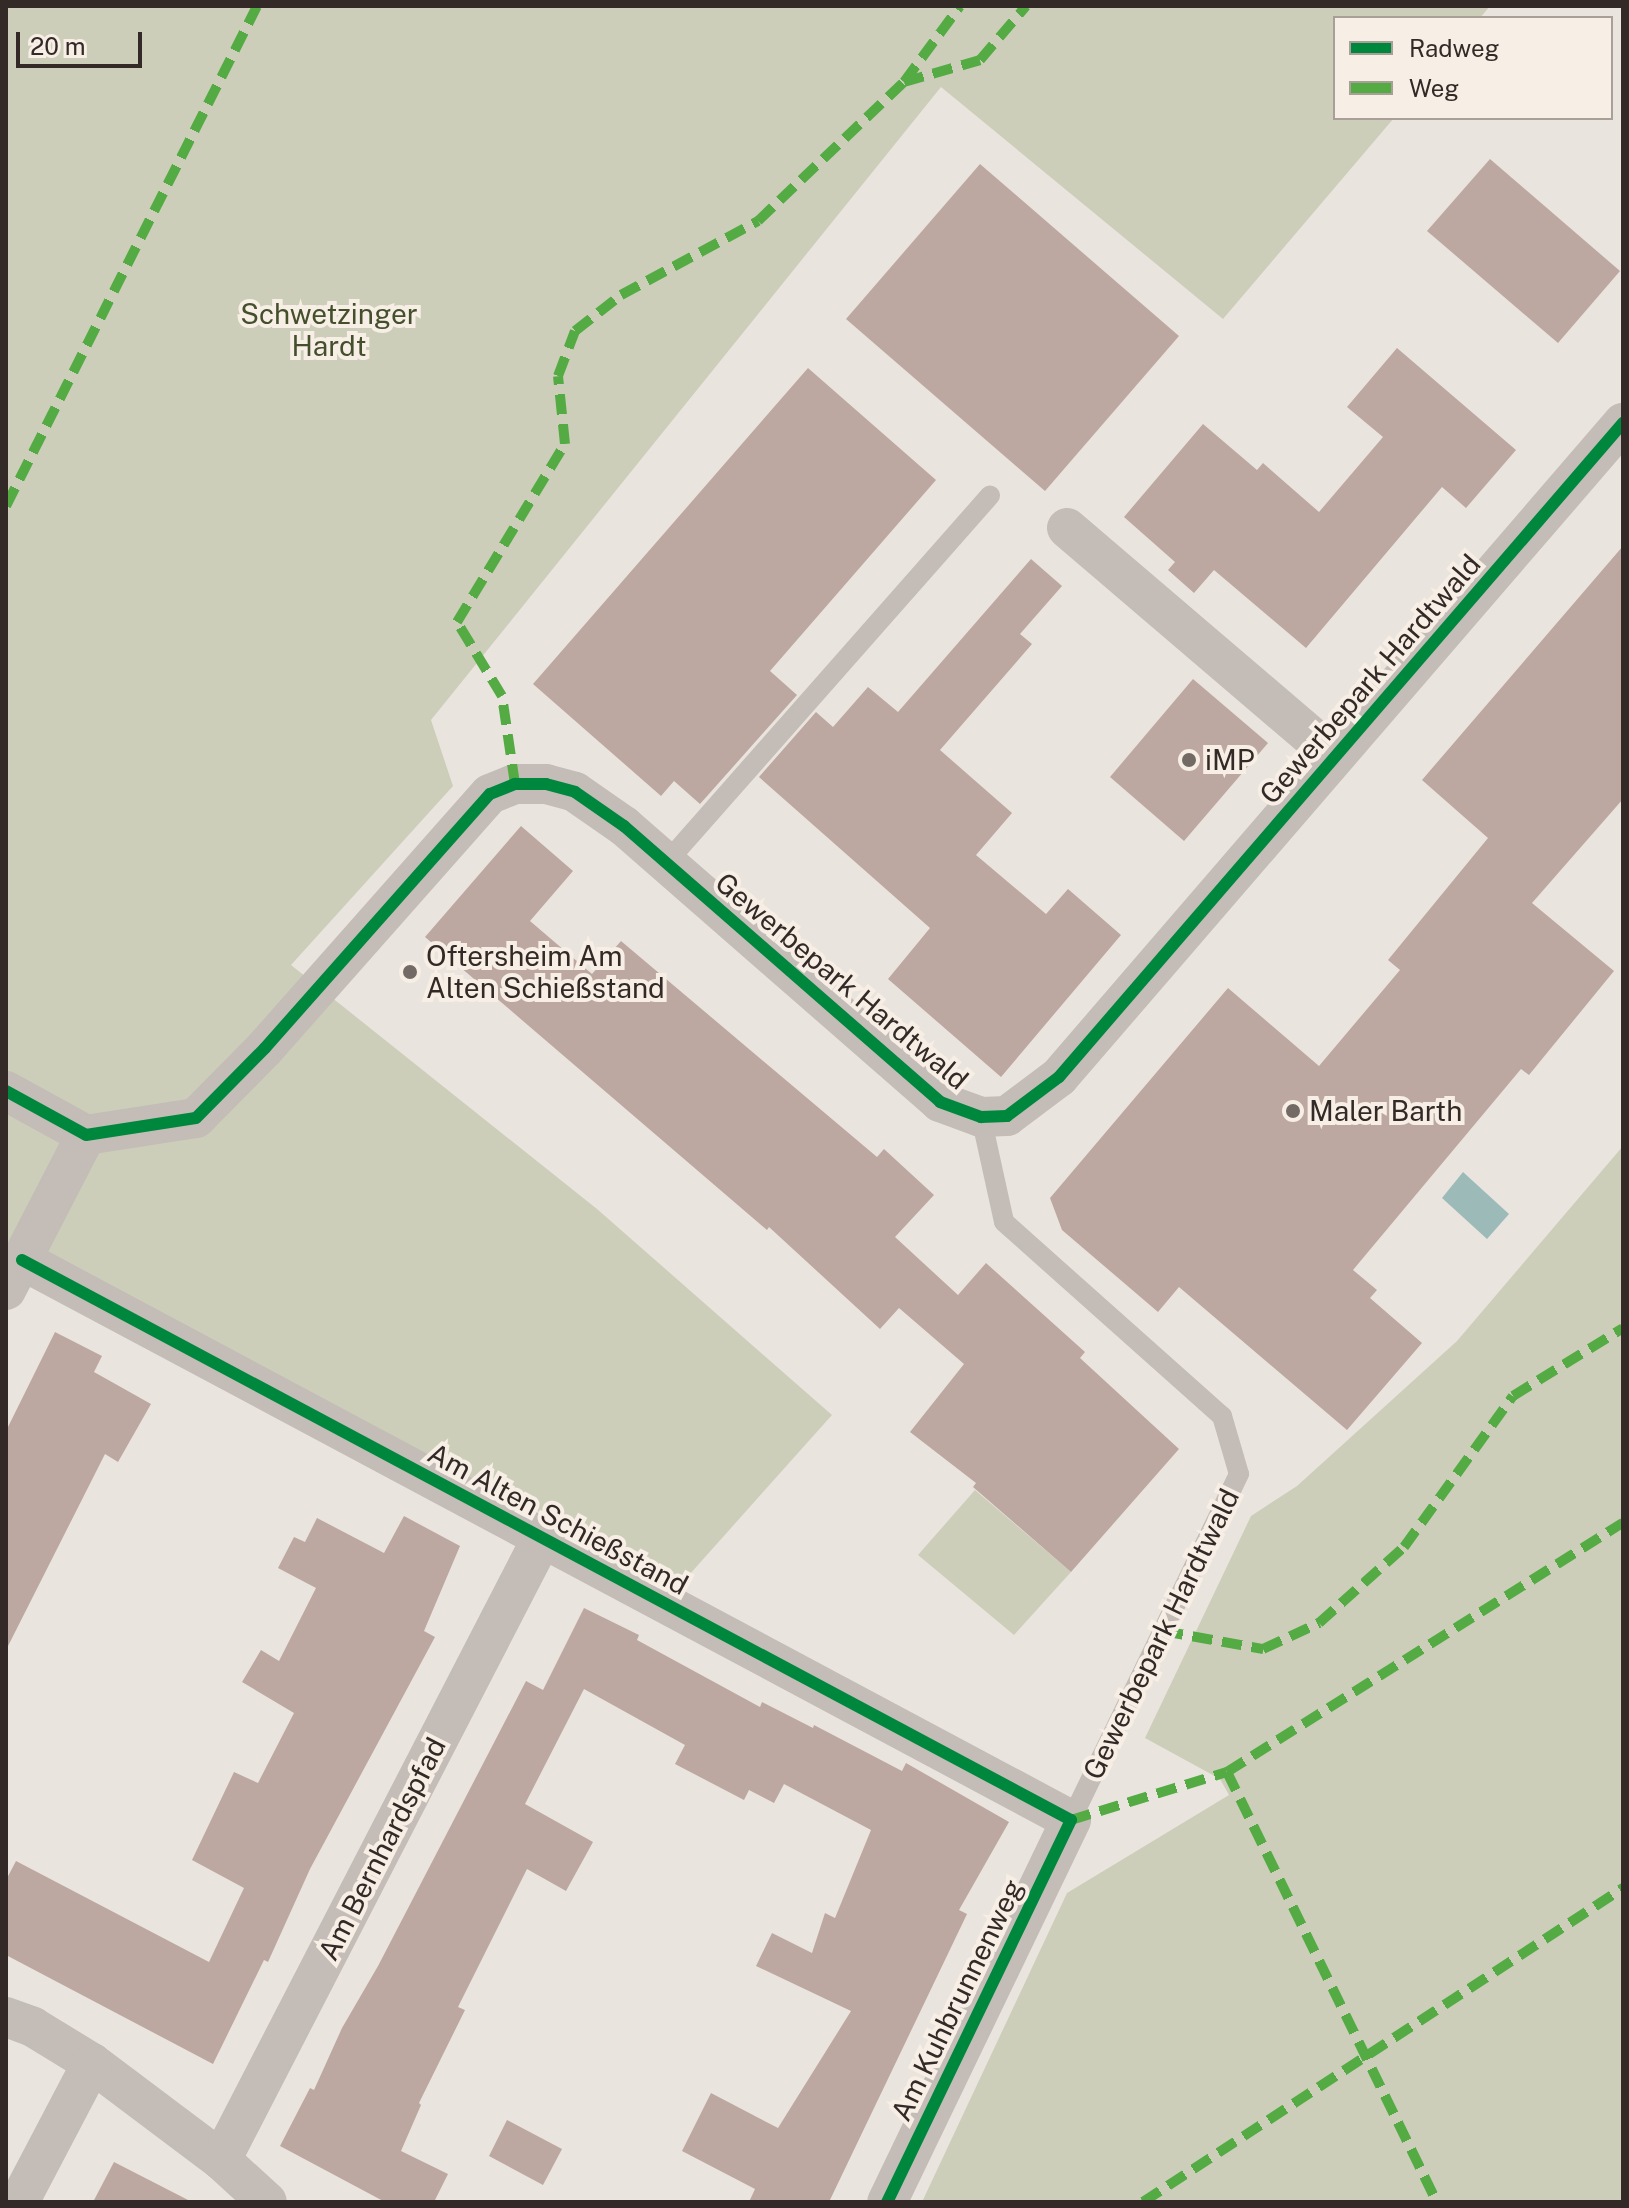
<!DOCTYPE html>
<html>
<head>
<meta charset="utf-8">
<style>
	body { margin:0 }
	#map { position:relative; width:1629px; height:2208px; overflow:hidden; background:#eae4de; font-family:"Public Sans",sans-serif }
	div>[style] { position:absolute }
	.green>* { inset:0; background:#ccceb9 }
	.water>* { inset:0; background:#9cbbb8 }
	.building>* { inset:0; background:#bca8a1 }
	.service>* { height:20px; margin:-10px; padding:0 10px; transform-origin:10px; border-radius:10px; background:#c3bcb7 }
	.minor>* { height:40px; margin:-20px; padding:0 20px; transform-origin:20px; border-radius:20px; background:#c3bcb7 }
	.quiet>* { height:10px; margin-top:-5px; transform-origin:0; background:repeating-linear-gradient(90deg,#54ab44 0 20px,transparent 0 30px) }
	.cycleway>* { height:12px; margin:-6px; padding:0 6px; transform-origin:6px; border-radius:6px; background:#00873e }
	.dots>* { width:22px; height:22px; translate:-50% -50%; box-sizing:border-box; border:4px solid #f7eee5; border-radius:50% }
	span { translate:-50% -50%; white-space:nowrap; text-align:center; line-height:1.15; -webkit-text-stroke:8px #f7eee5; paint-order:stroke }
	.park-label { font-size:28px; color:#444f2c }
	.street-label { font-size:28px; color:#332926 }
	.poi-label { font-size:28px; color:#332926 }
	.left { translate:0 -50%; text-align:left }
	.frame { position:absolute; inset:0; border:8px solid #332926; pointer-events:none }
	.legend { position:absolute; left:1333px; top:16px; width:280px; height:104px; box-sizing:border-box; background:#f7eee5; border:2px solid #a99f99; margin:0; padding:10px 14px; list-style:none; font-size:24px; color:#332926 }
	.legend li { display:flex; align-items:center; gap:16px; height:40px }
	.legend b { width:40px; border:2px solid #a99f99 }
	.scale { position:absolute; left:16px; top:32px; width:126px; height:36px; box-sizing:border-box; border:4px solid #332926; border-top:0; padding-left:10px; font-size:24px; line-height:28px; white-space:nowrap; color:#332926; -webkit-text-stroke:6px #f7eee5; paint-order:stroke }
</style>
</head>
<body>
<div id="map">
	<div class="green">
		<i style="clip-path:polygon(6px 6px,1490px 6px,1480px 18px,1335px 18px,1335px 118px,1394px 118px,1223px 319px,941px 87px,431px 720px,453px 786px,291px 965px,597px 1209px,832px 1415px,681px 1584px,6px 1241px)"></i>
		<i style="clip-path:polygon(1623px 1146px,1623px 2202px,922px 2202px,1067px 1893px,1229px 1795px,1220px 1779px,1145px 1738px,1251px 1516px,1297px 1486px,1457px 1341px)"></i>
		<i style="clip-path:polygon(975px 1490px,1071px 1572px,1014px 1635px,918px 1555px)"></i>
	</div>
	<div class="water">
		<i style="clip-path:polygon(1463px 1172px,1509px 1214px,1487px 1239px,1442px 1198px)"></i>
	</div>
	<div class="building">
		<i style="clip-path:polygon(1490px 159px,1620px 271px,1558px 343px,1427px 231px)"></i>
		<i style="clip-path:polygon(980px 164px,1179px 336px,1045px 491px,846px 319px)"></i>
		<i style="clip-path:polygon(1397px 348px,1516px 450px,1466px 508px,1442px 487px,1306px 648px,1214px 570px,1194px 593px,1168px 570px,1175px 562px,1124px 517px,1203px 424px,1257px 470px,1263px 463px,1319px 512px,1383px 437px,1347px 407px)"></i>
		<i style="clip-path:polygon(808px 368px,936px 480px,770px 671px,797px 695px,700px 804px,674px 781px,661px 796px,533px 684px)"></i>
		<i style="clip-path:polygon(1623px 546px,1623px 799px,1532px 903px,1614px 971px,1529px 1075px,1521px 1069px,1353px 1270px,1377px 1290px,1370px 1298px,1422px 1343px,1347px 1430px,1179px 1287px,1158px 1312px,1062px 1230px,1050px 1198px,1228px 988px,1319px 1066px,1400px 970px,1388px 960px,1488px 838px,1422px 780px)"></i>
		<i style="clip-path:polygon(1031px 559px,1062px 586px,1020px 634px,1032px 644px,940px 750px,1012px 813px,976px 855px,1046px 914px,1068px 889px,1121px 935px,1001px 1077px,888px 979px,930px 928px,759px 777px,816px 712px,833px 727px,868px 687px,898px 712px)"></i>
		<i style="clip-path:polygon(1193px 679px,1268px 743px,1184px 841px,1110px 777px)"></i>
		<i style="clip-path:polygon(521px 826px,573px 871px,530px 921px,592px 974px,621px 941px,877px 1157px,884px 1149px,934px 1195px,895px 1237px,958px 1295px,986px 1263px,1085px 1352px,1080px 1358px,1179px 1449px,1071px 1572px,973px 1487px,976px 1483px,910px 1432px,964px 1364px,899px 1308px,880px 1329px,769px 1227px,767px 1230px,425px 937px)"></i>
		<i style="clip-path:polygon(55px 1332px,102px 1356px,94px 1372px,151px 1404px,118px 1462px,105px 1454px,6px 1650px,6px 1431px)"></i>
		<i style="clip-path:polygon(404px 1516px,460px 1546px,424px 1631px,435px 1637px,310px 1869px,268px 1962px,264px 1960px,213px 2064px,6px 1955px,6px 1880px,16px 1861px,209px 1962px,244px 1888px,192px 1860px,234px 1772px,258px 1783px,294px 1713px,242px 1682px,261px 1650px,279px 1661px,316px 1588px,278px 1568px,294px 1537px,305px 1542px,317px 1518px,384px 1553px)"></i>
		<i style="clip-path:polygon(584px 1608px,639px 1635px,637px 1640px,760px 1707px,762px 1702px,813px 1728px,814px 1725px,902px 1771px,906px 1763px,1009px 1822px,959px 1910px,967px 1914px,829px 2202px,749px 2202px,755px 2189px,682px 2151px,711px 2093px,778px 2128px,851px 2011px,756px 1966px,772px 1933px,812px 1953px,825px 1913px,835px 1918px,871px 1830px,784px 1784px,774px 1803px,749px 1790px,744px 1800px,675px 1764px,685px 1745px,584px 1689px,525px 1804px,593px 1842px,566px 1891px,527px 1869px,458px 2007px,465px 2010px,419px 2103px,421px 2105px,401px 2151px,448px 2174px,434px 2202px,385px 2202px,280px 2146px,310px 2088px,314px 2090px,342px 2028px,378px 1966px,526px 1681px,543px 1690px)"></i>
		<i style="clip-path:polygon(507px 2120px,562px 2149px,543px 2185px,489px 2156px)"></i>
		<i style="clip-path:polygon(114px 2162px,192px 2202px,93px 2202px)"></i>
	</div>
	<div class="service">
		<i style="left:666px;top:863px;width:490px;rotate:-48.6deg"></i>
		<i style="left:981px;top:1117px;width:107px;rotate:77.6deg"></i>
		<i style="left:1004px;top:1222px;width:292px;rotate:41.7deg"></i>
		<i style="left:1222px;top:1416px;width:60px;rotate:73.7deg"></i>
		<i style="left:1239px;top:1474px;width:385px;rotate:115.9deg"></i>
	</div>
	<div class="minor">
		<i style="left:1067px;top:528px;width:351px;rotate:40.5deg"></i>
		<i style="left:6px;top:1091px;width:91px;rotate:28.8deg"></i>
		<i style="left:86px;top:1135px;width:111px;rotate:-8.8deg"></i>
		<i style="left:196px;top:1118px;width:98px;rotate:-45.4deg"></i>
		<i style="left:265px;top:1048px;width:339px;rotate:-48.5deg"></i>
		<i style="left:490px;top:794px;width:27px;rotate:-22deg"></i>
		<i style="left:515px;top:784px;width:31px"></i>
		<i style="left:546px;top:784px;width:30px;rotate:15deg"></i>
		<i style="left:575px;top:792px;width:60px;rotate:34.8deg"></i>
		<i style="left:624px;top:826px;width:420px;rotate:41.1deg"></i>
		<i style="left:940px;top:1102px;width:44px;rotate:20.1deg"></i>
		<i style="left:981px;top:1117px;width:26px;rotate:-2deg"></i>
		<i style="left:1007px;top:1116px;width:65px;rotate:-36.9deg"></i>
		<i style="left:1059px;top:1077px;width:864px;rotate:-49.23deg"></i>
		<i style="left:22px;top:1260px;width:1189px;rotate:28.1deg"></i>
		<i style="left:1071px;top:1820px;width:424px;rotate:115.7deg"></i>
		<i style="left:6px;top:1290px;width:174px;rotate:-62.7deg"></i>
		<i style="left:6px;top:2017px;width:29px;rotate:20deg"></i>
		<i style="left:33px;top:2027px;width:69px;rotate:31.4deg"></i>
		<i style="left:92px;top:2063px;width:161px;rotate:36.9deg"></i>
		<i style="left:221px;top:2160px;width:62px;rotate:42.4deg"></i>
		<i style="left:221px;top:2160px;width:700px;rotate:-62.7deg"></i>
		<i style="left:19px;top:2202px;width:157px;rotate:-62.3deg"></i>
	</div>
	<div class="quiet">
		<i style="left:904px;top:82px;width:79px;rotate:-16.1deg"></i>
		<i style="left:980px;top:60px;width:71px;rotate:-49.6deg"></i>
		<i style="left:6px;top:506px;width:559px;rotate:-63.34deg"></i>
		<i style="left:515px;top:784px;width:89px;rotate:-98.4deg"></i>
		<i style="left:502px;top:696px;width:87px;rotate:-121.3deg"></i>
		<i style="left:457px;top:622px;width:208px;rotate:-58.8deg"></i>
		<i style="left:565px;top:444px;width:68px;rotate:-95.9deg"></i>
		<i style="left:558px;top:376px;width:48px;rotate:-69.3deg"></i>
		<i style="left:575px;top:331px;width:58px;rotate:-38deg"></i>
		<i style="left:621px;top:295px;width:156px;rotate:-28.4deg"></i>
		<i style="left:758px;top:221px;width:202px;rotate:-43.6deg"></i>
		<i style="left:904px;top:82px;width:94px;rotate:-53.6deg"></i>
		<i style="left:1163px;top:1631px;width:102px;rotate:10.2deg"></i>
		<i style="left:1263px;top:1649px;width:62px;rotate:-24.9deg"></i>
		<i style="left:1319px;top:1623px;width:114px;rotate:-41.8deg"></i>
		<i style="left:1404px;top:1547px;width:186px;rotate:-54.2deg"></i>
		<i style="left:1513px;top:1396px;width:129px;rotate:-31.7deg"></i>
		<i style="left:1227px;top:1772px;width:479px;rotate:64deg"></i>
		<i style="left:1071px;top:1820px;width:163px;rotate:-17.1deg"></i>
		<i style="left:1227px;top:1772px;width:468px;rotate:-32.2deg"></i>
		<i style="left:1143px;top:2202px;width:574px;rotate:-33.19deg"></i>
	</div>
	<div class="cycleway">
		<i style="left:6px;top:1091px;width:91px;rotate:28.8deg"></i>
		<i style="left:86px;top:1135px;width:111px;rotate:-8.8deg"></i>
		<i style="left:196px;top:1118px;width:98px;rotate:-45.4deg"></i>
		<i style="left:265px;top:1048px;width:339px;rotate:-48.5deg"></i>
		<i style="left:490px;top:794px;width:27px;rotate:-22deg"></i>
		<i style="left:515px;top:784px;width:31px"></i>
		<i style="left:546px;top:784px;width:30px;rotate:15deg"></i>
		<i style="left:575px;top:792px;width:60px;rotate:34.8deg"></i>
		<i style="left:624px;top:826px;width:420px;rotate:41.1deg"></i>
		<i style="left:940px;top:1102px;width:44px;rotate:20.1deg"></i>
		<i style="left:981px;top:1117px;width:26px;rotate:-2deg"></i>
		<i style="left:1007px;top:1116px;width:65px;rotate:-36.9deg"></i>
		<i style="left:1059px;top:1077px;width:864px;rotate:-49.23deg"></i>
		<i style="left:22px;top:1260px;width:1189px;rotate:28.1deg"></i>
		<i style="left:1071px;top:1820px;width:424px;rotate:115.7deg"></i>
	</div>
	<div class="dots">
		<i style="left:1189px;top:760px;background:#736a66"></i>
		<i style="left:410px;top:972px;background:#736a66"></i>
		<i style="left:1293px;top:1111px;background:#736a66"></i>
	</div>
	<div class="park-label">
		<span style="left:329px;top:330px">Schwetzinger<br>Hardt</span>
	</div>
	<div class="street-label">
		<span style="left:1370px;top:679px;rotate:-49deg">Gewerbepark Hardtwald</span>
		<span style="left:842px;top:981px;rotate:40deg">Gewerbepark Hardtwald</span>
		<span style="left:558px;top:1519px;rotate:28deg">Am Alten Schießstand</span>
		<span style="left:1161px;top:1634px;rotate:-64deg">Gewerbepark Hardtwald</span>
		<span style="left:382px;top:1849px;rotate:-63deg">Am Bernhardspfad</span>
		<span style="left:957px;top:2000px;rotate:-64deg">Am Kuhbrunnenweg</span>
	</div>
	<div class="poi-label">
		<span class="left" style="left:1205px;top:760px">iMP</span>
		<span class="left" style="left:426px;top:972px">Oftersheim Am<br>Alten Schießstand</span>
		<span class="left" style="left:1309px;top:1111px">Maler Barth</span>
	</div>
	<div class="frame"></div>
	<ul class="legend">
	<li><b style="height:10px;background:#00873e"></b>Radweg</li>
	<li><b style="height:10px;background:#54ab44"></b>Weg</li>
	</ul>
	<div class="scale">20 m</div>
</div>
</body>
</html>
